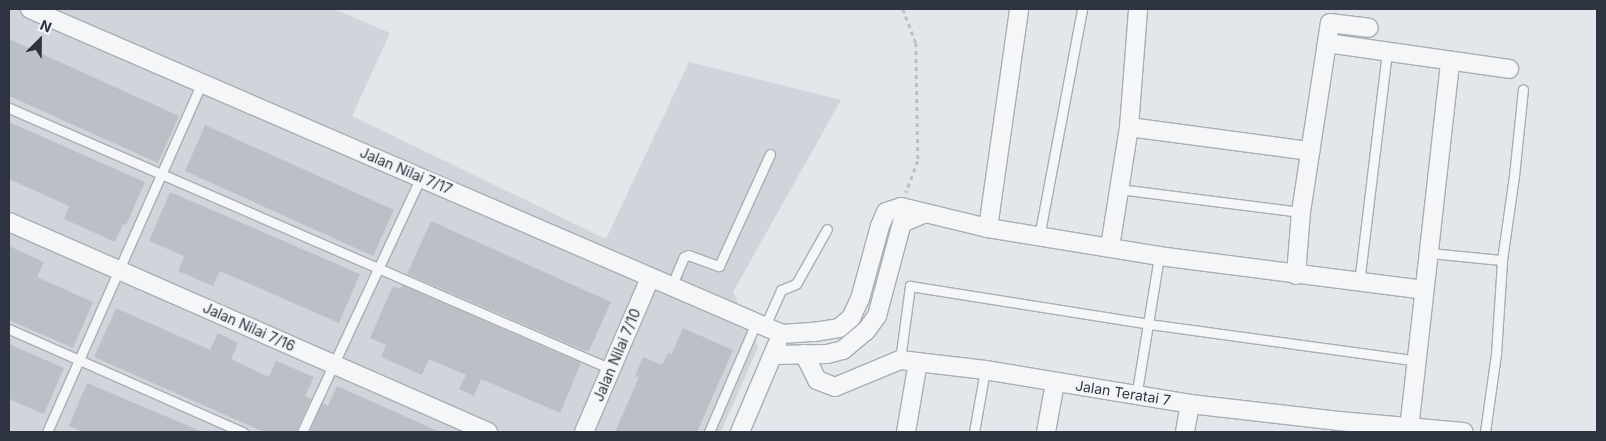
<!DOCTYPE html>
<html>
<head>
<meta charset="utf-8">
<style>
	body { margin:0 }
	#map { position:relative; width:1606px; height:441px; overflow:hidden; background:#e3e6ea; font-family:Inter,sans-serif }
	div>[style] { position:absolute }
	.built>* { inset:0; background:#d1d5db }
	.building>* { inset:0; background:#bbbfc6 }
	.path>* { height:2.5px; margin-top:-1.25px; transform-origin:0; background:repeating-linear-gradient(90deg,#bdbfc4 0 4px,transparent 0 8px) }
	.roads { filter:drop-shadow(1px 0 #a9adb4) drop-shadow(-1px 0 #a9adb4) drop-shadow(0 1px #a9adb4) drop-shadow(0 -1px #a9adb4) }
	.service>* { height:9px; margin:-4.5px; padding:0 4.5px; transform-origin:4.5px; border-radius:4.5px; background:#f5f6f8 }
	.minor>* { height:18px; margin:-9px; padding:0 9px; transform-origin:9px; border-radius:9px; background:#f5f6f8 }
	span { translate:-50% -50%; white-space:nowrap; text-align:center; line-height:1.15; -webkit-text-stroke:5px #f3f4f7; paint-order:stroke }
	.street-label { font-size:14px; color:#2d3340 }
	.frame { position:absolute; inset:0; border:10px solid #2d3340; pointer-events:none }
	.north { position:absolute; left:15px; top:15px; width:50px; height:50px; -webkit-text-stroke:4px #f3f4f7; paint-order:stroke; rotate:23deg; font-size:14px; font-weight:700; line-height:20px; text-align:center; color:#2d3340 }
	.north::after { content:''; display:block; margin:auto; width:18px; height:22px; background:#2d3340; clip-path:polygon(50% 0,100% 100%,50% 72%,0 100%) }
</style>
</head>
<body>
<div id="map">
	<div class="built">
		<i style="clip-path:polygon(9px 9px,334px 9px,390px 33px,352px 116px,606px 239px,689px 62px,841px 100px,733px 292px,758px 347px,721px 432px,9px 432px)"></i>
	</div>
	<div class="building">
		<i style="clip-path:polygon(9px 39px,179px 116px,158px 163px,9px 96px)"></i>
		<i style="clip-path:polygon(9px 122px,145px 182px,126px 225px,123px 224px,115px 242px,64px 219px,69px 206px,9px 179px)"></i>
		<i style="clip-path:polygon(205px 125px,394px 210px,373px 256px,185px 171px)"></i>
		<i style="clip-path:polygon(170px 192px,360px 274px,339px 323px,220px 271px,213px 286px,178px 271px,184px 256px,149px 241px)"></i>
		<i style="clip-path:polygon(431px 221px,611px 302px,589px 351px,586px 351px,407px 274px)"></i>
		<i style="clip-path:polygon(9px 246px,44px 262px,37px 277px,93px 302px,73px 348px,9px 320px)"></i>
		<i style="clip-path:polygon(402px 285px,581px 363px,560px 413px,481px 379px,474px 396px,459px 389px,466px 375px,429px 359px,422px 375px,381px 357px,386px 345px,370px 338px,393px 286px,400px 289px)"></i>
		<i style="clip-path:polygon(116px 308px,210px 350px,218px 333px,238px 343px,231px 359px,269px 377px,276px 361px,314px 377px,305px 396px,311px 399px,296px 432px,264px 432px,94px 357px)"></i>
		<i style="clip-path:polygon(683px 328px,733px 350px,697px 432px,615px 432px,639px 377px,635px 376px,643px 357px,662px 365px,668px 353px,671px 355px)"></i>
		<i style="clip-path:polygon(9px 344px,64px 368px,44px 414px,9px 399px)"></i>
		<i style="clip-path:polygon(87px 383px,203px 432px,83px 432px,69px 426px)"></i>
		<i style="clip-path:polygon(337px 386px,440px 432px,309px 432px,322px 403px,328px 406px)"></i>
	</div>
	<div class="path">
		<i style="left:903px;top:9px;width:36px;rotate:69deg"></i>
		<i style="left:916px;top:43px;width:118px;rotate:89deg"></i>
		<i style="left:918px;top:161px;width:34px;rotate:111deg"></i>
	</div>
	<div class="roads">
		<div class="service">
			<i style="left:9px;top:108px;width:656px;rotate:23.44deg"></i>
			<i style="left:1119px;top:189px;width:183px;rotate:7.2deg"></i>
			<i style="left:1039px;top:237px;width:232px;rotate:-79.3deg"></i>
			<i style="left:1429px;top:253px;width:73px;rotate:5.5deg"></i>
			<i style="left:1359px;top:283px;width:233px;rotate:-83.1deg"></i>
			<i style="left:671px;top:287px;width:33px;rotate:-67deg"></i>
			<i style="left:684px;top:257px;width:4px;rotate:-27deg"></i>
			<i style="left:688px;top:255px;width:33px;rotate:20deg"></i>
			<i style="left:719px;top:266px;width:123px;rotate:-65.5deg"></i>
			<i style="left:765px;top:326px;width:39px;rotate:-66deg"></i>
			<i style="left:781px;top:290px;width:16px;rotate:-22deg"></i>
			<i style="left:796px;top:284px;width:63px;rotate:-60.6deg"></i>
			<i style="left:9px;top:329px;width:256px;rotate:23.8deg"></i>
			<i style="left:900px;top:360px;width:75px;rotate:-82.3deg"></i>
			<i style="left:910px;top:286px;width:242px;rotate:9deg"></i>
			<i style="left:1149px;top:324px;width:272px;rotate:7.8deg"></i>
			<i style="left:1136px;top:397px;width:143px;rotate:-80.7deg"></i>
			<i style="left:47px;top:432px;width:382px;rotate:-66.1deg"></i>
			<i style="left:302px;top:432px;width:281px;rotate:-65deg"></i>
			<i style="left:709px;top:432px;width:119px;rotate:-66.7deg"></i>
			<i style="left:974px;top:432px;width:63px;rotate:-79.9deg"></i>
			<i style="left:1485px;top:432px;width:79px;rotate:-82deg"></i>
			<i style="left:1496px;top:354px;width:94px;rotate:-86.3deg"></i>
			<i style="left:1502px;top:260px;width:85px;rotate:-81.9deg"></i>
			<i style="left:1514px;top:176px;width:87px;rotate:-84.1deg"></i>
		</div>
		<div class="minor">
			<i style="left:30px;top:9px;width:819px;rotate:23.37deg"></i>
			<i style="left:782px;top:334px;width:32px;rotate:-4deg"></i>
			<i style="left:814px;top:332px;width:25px;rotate:-9deg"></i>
			<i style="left:839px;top:328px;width:16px;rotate:-40deg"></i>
			<i style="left:851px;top:318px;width:21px;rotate:-65deg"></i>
			<i style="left:860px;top:299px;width:76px;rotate:-74.7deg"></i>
			<i style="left:880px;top:226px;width:15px;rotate:-67deg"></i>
			<i style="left:886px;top:212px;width:16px;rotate:-18deg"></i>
			<i style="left:901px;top:207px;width:89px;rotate:13.6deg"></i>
			<i style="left:988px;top:228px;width:173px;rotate:9.3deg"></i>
			<i style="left:1159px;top:256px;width:266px;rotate:7.3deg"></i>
			<i style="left:1327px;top:43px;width:184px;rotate:8.1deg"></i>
			<i style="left:1129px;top:127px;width:183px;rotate:7.6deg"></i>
			<i style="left:9px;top:222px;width:523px;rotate:23.67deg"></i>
			<i style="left:988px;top:228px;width:221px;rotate:-81.9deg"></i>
			<i style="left:1110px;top:247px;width:121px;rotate:-81deg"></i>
			<i style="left:1129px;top:127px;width:118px;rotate:-85.6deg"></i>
			<i style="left:1296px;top:275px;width:63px;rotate:-85.5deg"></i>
			<i style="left:1301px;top:212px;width:191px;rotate:-81.3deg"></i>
			<i style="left:1330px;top:23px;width:39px;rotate:7deg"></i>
			<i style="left:804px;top:354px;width:29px;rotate:63deg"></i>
			<i style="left:817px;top:380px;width:19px;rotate:21deg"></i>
			<i style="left:835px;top:387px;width:70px;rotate:-22.6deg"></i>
			<i style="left:900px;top:360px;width:86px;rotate:6.7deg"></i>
			<i style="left:985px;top:370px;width:208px;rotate:9.4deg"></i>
			<i style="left:1190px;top:404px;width:150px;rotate:6.5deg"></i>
			<i style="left:1339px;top:421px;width:125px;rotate:5deg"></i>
			<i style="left:773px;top:355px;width:54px;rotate:-1.1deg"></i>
			<i style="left:827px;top:354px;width:16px;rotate:-14deg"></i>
			<i style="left:843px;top:350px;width:30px;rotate:-40deg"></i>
			<i style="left:866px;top:331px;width:19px;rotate:-54deg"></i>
			<i style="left:877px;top:316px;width:96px;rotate:-75deg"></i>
			<i style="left:902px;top:223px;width:25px;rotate:-23deg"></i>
			<i style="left:1409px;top:429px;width:369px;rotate:-83.6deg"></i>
			<i style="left:584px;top:432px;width:168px;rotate:-66.8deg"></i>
			<i style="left:740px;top:432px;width:95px;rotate:-67deg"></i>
			<i style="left:906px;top:432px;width:71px;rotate:-80.3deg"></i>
			<i style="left:1046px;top:432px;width:50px;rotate:-79.6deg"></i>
			<i style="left:1185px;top:432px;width:28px;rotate:-80deg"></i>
		</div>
	</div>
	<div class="street-label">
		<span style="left:406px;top:171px;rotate:23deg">Jalan Nilai 7/17</span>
		<span style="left:249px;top:327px;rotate:24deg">Jalan Nilai 7/16</span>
		<span style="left:617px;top:355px;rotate:-67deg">Jalan Nilai 7/10</span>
		<span style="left:1123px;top:393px;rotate:9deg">Jalan Teratai 7</span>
	</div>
	<div class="frame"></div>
	<div class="north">N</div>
</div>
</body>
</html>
